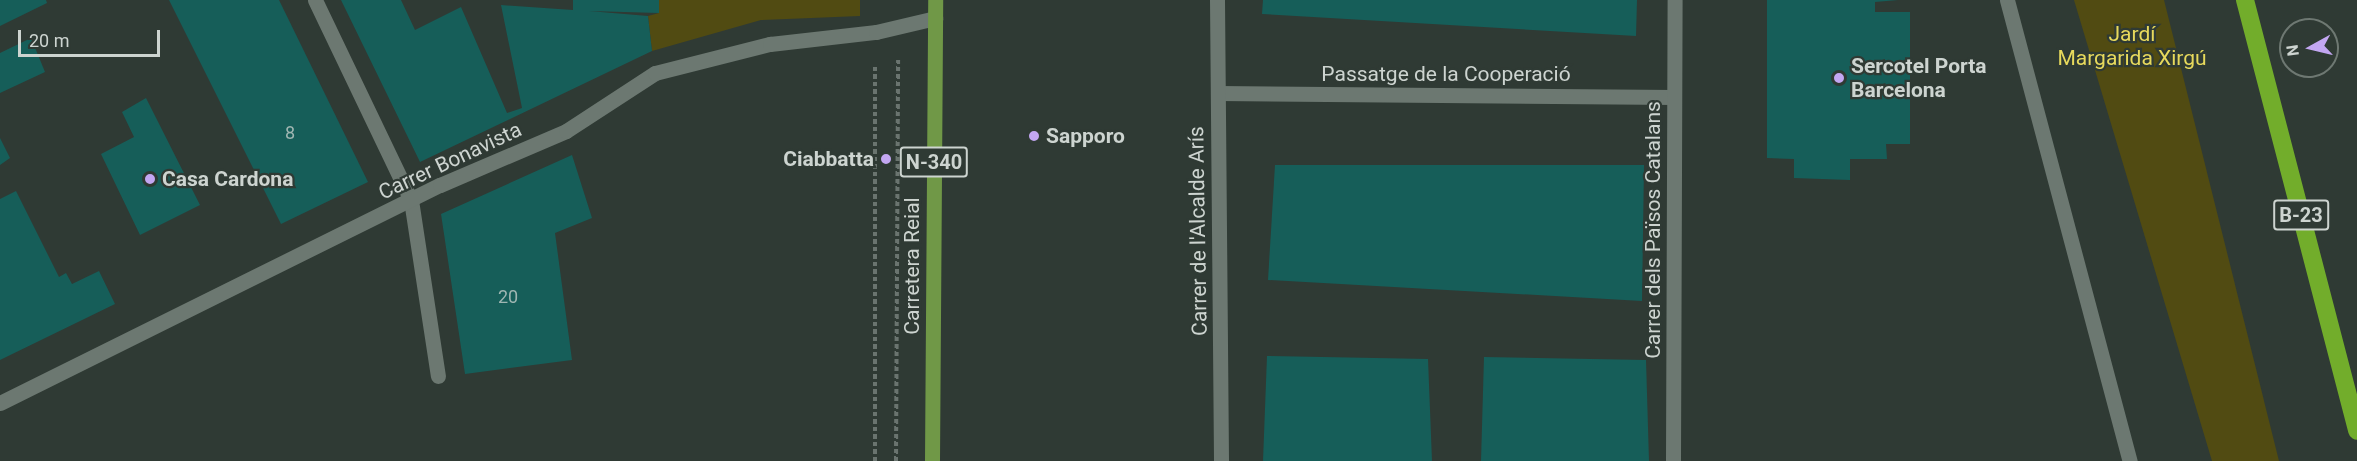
<!DOCTYPE html>
<html>
<head>
<meta charset="utf-8">
<style>
	body { margin:0 }
	#map { position:relative; width:2357px; height:461px; overflow:hidden; background:#2f3a34; font-family:Roboto,sans-serif }
	div>[style] { position:absolute }
	.green>* { inset:0; background:#514b12 }
	.building>* { inset:0; background:#165e59 }
	.path>* { height:4px; margin-top:-2px; transform-origin:0; background:repeating-linear-gradient(90deg,#6a746f 0 4.5px,transparent 0 7.5px) }
	.pedestrian>* { height:15px; margin:-7.5px; padding:0 7.5px; transform-origin:7.5px; border-radius:7.5px; background:#6c7871 }
	.minor>* { height:15px; margin:-7.5px; padding:0 7.5px; transform-origin:7.5px; border-radius:7.5px; background:#6c7871 }
	.primary>* { height:15px; margin:-7.5px; padding:0 7.5px; transform-origin:7.5px; border-radius:7.5px; background:#709847 }
	.motorway>* { height:18px; margin:-9px; padding:0 9px; transform-origin:9px; border-radius:9px; background:#72ad2b }
	.dots>* { width:16px; height:16px; translate:-50% -50%; box-sizing:border-box; border:3px solid #2f3a34; border-radius:50% }
	span { translate:-50% -50%; white-space:nowrap; text-align:center; line-height:1.15; -webkit-text-stroke:4.5px #2f3a34; paint-order:stroke }
	.number-label { font-size:18px; color:#9fb6b2 }
	.number-label span { -webkit-text-stroke-width:0 }
	.shield-label span { padding:2px 4px; background:#2f3a34; border:2px solid; border-radius:4px; -webkit-text-stroke-width:0 }
	.shield-label { font-size:20px; color:#cdd4d0; font-weight:700 }
	.park-label { font-size:21px; color:#e7d95c }
	.poi-label { font-size:21px; color:#cdd4d0; font-weight:700 }
	.left { translate:0 -50%; text-align:left }
	.right { translate:-100% -50%; text-align:right }
	.street-label { font-size:21px; color:#cdd4d0 }
	.north { position:absolute; left:2279px; top:18px; width:60px; height:60px; box-sizing:border-box; background:#2f3a34; border:2px solid #6e7872; border-radius:50%; rotate:262deg; font-size:16px; font-weight:700; line-height:24px; text-align:center; color:#cdd4d0 }
	.north::after { content:''; display:block; margin:auto; width:21px; height:27px; background:#c3a7f2; clip-path:polygon(50% 0,100% 100%,50% 72%,0 100%) }
	.scale { position:absolute; left:18px; top:30px; width:142px; height:27px; box-sizing:border-box; border:3px solid #cdd4d0; border-top:0; padding-left:8px; font-size:18px; line-height:21px; white-space:nowrap; color:#cdd4d0; -webkit-text-stroke:4px #2f3a34; paint-order:stroke }
</style>
</head>
<body>
<div id="map">
	<div class="green">
		<i style="clip-path:polygon(659px 0,860px 0,860px 16px,761px 20px,652px 51px,648px 16px,659px 13px)"></i>
		<i style="clip-path:polygon(2074px 0,2164px 0,2279px 461px,2212px 461px)"></i>
	</div>
	<div class="building">
		<i style="clip-path:polygon(0 0,46px 0,47px 3px,0 26px)"></i>
		<i style="clip-path:polygon(169px 0,279px 0,368px 182px,281px 224px)"></i>
		<i style="clip-path:polygon(341px 0,401px 0,415px 30px,461px 7px,507px 113px,522px 108px,501px 5px,573px 10px,573px 0,659px 0,659px 13px,589px 11px,648px 16px,652px 51px,420px 162px)"></i>
		<i style="clip-path:polygon(1263px 0,1637px 0,1636px 36px,1262px 14px)"></i>
		<i style="clip-path:polygon(1767px 0,1898px 0,1875px 2px,1875px 12px,1910px 12px,1910px 144px,1886px 144px,1887px 159px,1850px 159px,1850px 180px,1794px 178px,1794px 159px,1767px 158px)"></i>
		<i style="clip-path:polygon(31px 38px,45px 72px,0 93px,0 53px)"></i>
		<i style="clip-path:polygon(146px 98px,200px 205px,140px 235px,101px 154px,134px 137px,122px 112px)"></i>
		<i style="clip-path:polygon(0 138px,10px 158px,0 165px)"></i>
		<i style="clip-path:polygon(572px 155px,592px 218px,555px 233px,572px 360px,465px 374px,441px 214px)"></i>
		<i style="clip-path:polygon(1275px 165px,1644px 165px,1642px 301px,1268px 280px)"></i>
		<i style="clip-path:polygon(16px 191px,59px 277px,66px 273px,72px 284px,99px 271px,115px 304px,0 360px,0 199px)"></i>
		<i style="clip-path:polygon(1267px 356px,1428px 359px,1432px 461px,1263px 461px)"></i>
		<i style="clip-path:polygon(1484px 357px,1646px 360px,1649px 461px,1481px 461px)"></i>
	</div>
	<div class="path">
		<i style="left:875px;top:461px;width:395px;rotate:-90deg"></i>
		<i style="left:896px;top:461px;width:401px;rotate:-89.7deg"></i>
	</div>
	<div class="pedestrian">
		<i style="left:1218px;top:93px;width:456px;rotate:0.5deg"></i>
	</div>
	<div class="minor">
		<i style="left:315px;top:0;width:222px;rotate:64.4deg"></i>
		<i style="left:411px;top:200px;width:178px;rotate:81.3deg"></i>
		<i style="left:1217px;top:0;width:461px;rotate:89.5deg"></i>
		<i style="left:2007px;top:0;width:477px;rotate:75.1deg"></i>
		<i style="left:0;top:403px;width:491px;rotate:-26.4deg"></i>
		<i style="left:440px;top:185px;width:137px;rotate:-23.2deg"></i>
		<i style="left:566px;top:131px;width:106px;rotate:-33.1deg"></i>
		<i style="left:655px;top:73px;width:119px;rotate:-14.2deg"></i>
		<i style="left:770px;top:44px;width:107px;rotate:-6.5deg"></i>
		<i style="left:876px;top:32px;width:61px;rotate:-13.3deg"></i>
		<i style="left:1673px;top:461px;width:461px;rotate:-89.8deg"></i>
	</div>
	<div class="primary">
		<i style="left:932px;top:461px;width:461px;rotate:-89.6deg"></i>
	</div>
	<div class="motorway">
		<i style="left:2245px;top:0;width:445px;rotate:75.4deg"></i>
	</div>
	<div class="dots">
		<i style="left:1839px;top:78px;background:#c3a7f2"></i>
		<i style="left:1034px;top:136px;background:#c3a7f2"></i>
		<i style="left:886px;top:159px;background:#c3a7f2"></i>
		<i style="left:150px;top:179px;background:#c3a7f2"></i>
	</div>
	<div class="number-label">
		<span style="left:290px;top:133px">8</span>
		<span style="left:508px;top:297px">20</span>
	</div>
	<div class="shield-label">
		<span style="left:934px;top:162px">N-340</span>
		<span style="left:2301px;top:215px">B-23</span>
	</div>
	<div class="park-label">
		<span style="left:2132px;top:46px">Jardí<br>Margarida Xirgú</span>
	</div>
	<div class="poi-label">
		<span class="left" style="left:1851px;top:78px">Sercotel Porta<br>Barcelona</span>
		<span class="left" style="left:1046px;top:136px">Sapporo</span>
		<span class="right" style="left:874px;top:159px">Ciabbatta</span>
		<span class="left" style="left:162px;top:179px">Casa Cardona</span>
	</div>
	<div class="street-label">
		<span style="left:1446px;top:74px">Passatge de la Cooperació</span>
		<span style="left:450px;top:161px;rotate:-25deg">Carrer Bonavista</span>
		<span style="left:1653px;top:230px;rotate:-90deg">Carrer dels Països Catalans</span>
		<span style="left:1198px;top:231px;rotate:-91deg">Carrer de l'Alcalde Arís</span>
		<span style="left:912px;top:266px;rotate:-90deg">Carretera Reial</span>
	</div>
	<div class="north">N</div>
	<div class="scale">20 m</div>
</div>
</body>
</html>
